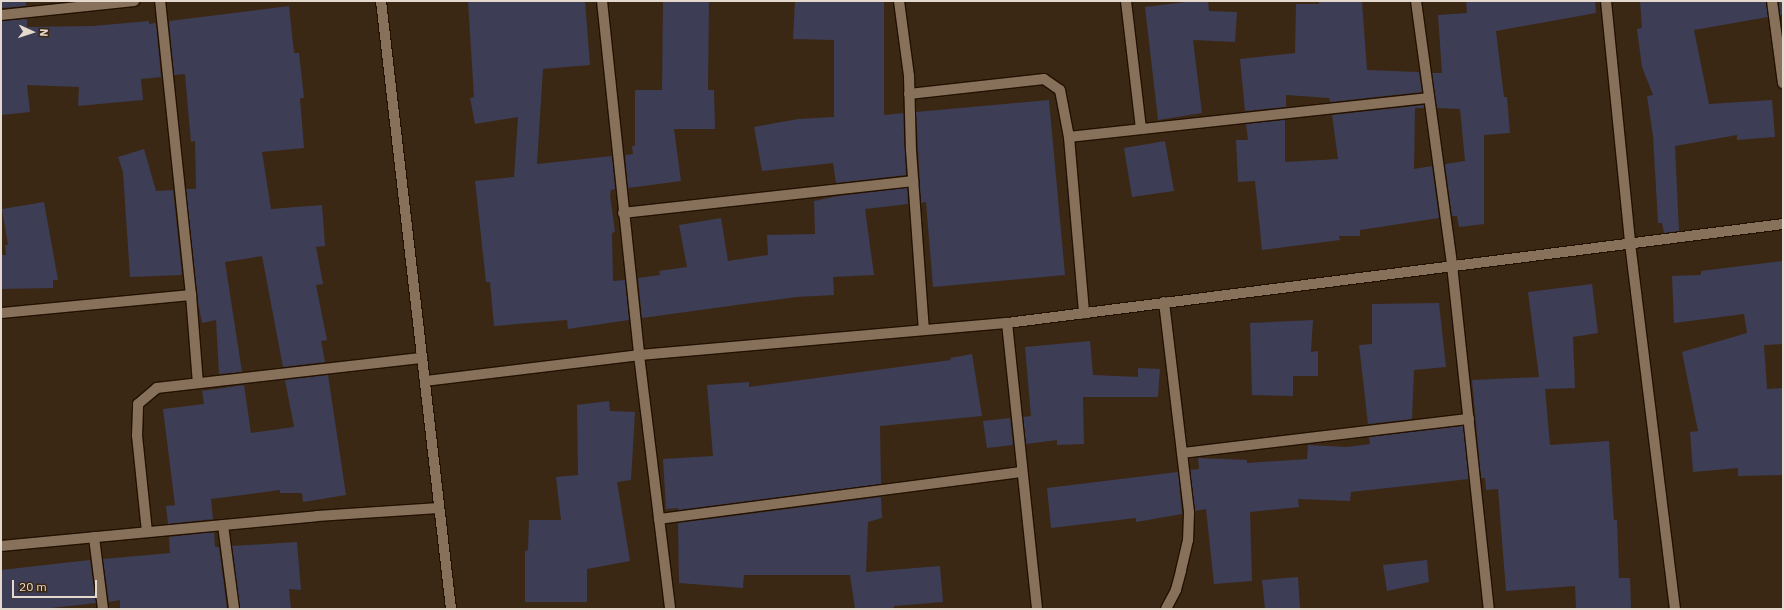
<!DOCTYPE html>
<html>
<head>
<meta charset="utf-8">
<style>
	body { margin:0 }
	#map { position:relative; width:1784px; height:610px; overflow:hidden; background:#3b2814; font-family:"IBM Plex Sans",sans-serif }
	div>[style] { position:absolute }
	.building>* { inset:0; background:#3d3d56 }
	.roads { filter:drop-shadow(1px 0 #221000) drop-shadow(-1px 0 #221000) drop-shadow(0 1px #221000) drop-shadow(0 -1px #221000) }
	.minor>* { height:10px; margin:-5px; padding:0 5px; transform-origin:5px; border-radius:5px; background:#87715b }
	.tertiary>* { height:10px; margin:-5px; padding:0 5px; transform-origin:5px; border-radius:5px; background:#87715b }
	span { translate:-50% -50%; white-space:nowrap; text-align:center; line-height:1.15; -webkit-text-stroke:4px #3b2814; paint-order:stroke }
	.frame { position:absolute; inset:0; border:2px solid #e5d9cd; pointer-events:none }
	.north { position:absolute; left:12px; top:12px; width:40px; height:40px; -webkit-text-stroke:3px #3b2814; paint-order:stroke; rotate:93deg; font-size:11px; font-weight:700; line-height:16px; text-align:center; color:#e5d9cd }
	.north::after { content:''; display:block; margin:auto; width:14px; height:18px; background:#e5d9cd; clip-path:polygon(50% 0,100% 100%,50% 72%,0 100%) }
	.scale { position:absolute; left:12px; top:580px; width:85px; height:18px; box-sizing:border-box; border:2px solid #e5d9cd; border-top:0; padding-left:5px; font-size:12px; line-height:14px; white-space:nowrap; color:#e5d9cd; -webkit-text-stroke:3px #3b2814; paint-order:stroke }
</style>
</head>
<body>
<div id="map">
	<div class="building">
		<i style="clip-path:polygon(1px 1px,26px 1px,26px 6px,1px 8px)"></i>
		<i style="clip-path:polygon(468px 1px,585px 1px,590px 65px,543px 69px,537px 164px,612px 156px,615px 189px,611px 190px,610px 195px,615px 232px,612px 233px,613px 281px,625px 280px,629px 320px,568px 329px,567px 320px,494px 326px,490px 282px,486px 282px,475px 181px,514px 177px,518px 117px,475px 124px,470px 98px,474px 97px)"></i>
		<i style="clip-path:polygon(663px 1px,709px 1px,708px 90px,714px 90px,715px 129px,674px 129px,681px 181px,628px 188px,625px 155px,633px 154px,632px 146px,635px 146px,635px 90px,662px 90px)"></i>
		<i style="clip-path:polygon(795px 1px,884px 1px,884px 115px,903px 113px,906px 175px,836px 183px,833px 163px,762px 171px,754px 127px,798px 119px,834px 117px,834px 40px,793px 39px)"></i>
		<i style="clip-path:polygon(1194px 1px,1208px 1px,1209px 11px,1237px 12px,1235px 42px,1193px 40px,1202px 113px,1158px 120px,1145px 7px)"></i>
		<i style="clip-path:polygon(1319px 1px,1362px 1px,1367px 70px,1419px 72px,1422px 92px,1330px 102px,1329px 98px,1286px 95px,1286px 107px,1245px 111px,1240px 59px,1295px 53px,1296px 4px,1319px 4px)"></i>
		<i style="clip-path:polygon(1466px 1px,1595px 1px,1596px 13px,1496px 31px,1504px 97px,1507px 97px,1510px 133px,1484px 135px,1484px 224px,1459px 227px,1457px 216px,1452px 216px,1445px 164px,1465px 161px,1460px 109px,1437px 108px,1432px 73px,1442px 73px,1438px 15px,1467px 13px)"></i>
		<i style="clip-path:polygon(1640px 1px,1766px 1px,1768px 17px,1694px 30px,1709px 104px,1772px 100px,1775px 137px,1737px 140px,1737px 135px,1675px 146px,1679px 231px,1664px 233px,1662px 223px,1658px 223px,1653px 136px,1647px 96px,1653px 95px,1642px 67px,1637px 29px,1642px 28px)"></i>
		<i style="clip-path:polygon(1779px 1px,1783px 1px,1783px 14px,1780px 15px)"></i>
		<i style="clip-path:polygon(289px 6px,294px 53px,299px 53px,304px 98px,300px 98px,304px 148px,262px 152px,271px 209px,322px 205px,325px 246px,316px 247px,323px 284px,316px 285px,327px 340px,321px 341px,325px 362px,283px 367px,262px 256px,225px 262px,242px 372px,219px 374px,216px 320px,202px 323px,198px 302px,186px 189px,196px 189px,195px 141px,191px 142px,185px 74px,174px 75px,169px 21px)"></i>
		<i style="clip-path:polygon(27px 19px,27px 27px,93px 26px,149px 21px,149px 24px,156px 23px,161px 77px,141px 79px,143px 100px,78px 106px,79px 87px,27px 85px,30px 112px,1px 115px,1px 21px)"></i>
		<i style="clip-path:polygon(1049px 100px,1065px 275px,933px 287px,926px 202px,921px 203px,916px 112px)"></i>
		<i style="clip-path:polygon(1424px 105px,1424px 108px,1415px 108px,1414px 169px,1432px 166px,1439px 218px,1360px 230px,1360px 236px,1339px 236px,1340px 240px,1262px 250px,1255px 181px,1238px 182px,1236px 140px,1248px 140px,1246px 124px,1285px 120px,1285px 162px,1338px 159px,1332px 115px)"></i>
		<i style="clip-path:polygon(1165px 141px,1174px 191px,1132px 197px,1124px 148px)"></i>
		<i style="clip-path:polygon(144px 149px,156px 191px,173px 190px,182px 275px,130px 277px,123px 172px,118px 157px)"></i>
		<i style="clip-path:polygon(907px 188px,908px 204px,865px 209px,874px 275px,833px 277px,834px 295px,796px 297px,642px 318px,638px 278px,660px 275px,659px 271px,687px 267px,679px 225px,721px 218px,728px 261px,768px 255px,767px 235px,815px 234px,814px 201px,838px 196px)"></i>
		<i style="clip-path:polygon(44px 202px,58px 280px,53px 280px,53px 288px,1px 289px,1px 255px,6px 255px,5px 245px,8px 245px,2px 209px)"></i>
		<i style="clip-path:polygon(1783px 261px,1783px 344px,1764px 345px,1767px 389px,1783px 388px,1783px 475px,1738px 476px,1738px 468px,1693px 472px,1690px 432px,1698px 431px,1682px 352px,1747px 333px,1744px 314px,1674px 323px,1672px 276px,1701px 275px,1701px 271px)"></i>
		<i style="clip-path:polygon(1592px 284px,1598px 333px,1573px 337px,1575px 388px,1545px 389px,1550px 445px,1609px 441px,1614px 520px,1617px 520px,1619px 578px,1630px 578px,1631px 609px,1576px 609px,1575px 586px,1506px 591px,1498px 489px,1486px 490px,1485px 478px,1481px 478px,1472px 380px,1539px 377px,1528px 292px)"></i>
		<i style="clip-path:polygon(1439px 303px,1446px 367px,1414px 370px,1412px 419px,1368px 424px,1359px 345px,1372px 344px,1372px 304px)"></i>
		<i style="clip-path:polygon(1313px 320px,1311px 352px,1318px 351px,1318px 376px,1293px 376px,1293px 396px,1252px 395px,1250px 323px)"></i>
		<i style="clip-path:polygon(1090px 341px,1093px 375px,1138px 377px,1138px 368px,1160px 369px,1158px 397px,1083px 397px,1084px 444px,1057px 445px,1057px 440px,1026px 444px,1023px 417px,1031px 416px,1025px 347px)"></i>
		<i style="clip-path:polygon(972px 354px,982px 416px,880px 426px,881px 484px,678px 510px,678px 508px,666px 509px,663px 459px,713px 456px,707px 385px,749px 382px,749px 387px,951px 360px,950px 358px)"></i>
		<i style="clip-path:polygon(328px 375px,346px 495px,303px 502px,302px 493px,280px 493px,280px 490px,211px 499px,213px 519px,168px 524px,166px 506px,175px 505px,163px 409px,204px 404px,202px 391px,244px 385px,251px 433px,294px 427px,285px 380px)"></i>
		<i style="clip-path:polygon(609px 401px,610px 411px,635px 412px,631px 480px,617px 482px,630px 561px,587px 569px,587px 602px,525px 602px,525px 551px,528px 550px,529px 520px,561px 520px,556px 477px,578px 475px,577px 405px)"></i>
		<i style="clip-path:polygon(1010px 418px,1013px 445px,987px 448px,983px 421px)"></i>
		<i style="clip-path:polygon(1463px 426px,1469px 479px,1351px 492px,1350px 501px,1298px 499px,1299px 507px,1250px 512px,1252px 581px,1214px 584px,1206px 509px,1195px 511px,1190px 470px,1199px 469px,1198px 458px,1247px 460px,1247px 463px,1307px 459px,1308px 445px,1347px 447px,1370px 444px,1369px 437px)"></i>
		<i style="clip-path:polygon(1178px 472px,1182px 514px,1136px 522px,1136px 518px,1051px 528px,1047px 488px)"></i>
		<i style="clip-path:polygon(881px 497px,882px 518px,868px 522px,866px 572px,940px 566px,943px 602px,894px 606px,894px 609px,855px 609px,850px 575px,744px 575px,743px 588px,679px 583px,678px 523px)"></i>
		<i style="clip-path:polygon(214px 532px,215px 547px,219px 547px,227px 609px,120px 609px,120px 600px,109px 602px,103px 559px,170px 553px,169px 537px)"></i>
		<i style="clip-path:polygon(297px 542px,301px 590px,289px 589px,291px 609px,240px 609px,232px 546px)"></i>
		<i style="clip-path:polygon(90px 560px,96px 603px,43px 609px,1px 609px,1px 570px)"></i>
		<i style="clip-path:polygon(1427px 560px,1429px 582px,1387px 591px,1383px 565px)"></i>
		<i style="clip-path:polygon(1298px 577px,1300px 609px,1265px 609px,1262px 580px)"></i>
	</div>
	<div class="roads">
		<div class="minor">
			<i style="left:602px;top:1px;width:356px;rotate:84deg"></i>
			<i style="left:639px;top:355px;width:256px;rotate:83deg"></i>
			<i style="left:899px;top:1px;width:76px;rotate:82.4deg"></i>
			<i style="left:909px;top:76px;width:74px;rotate:88.5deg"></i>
			<i style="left:911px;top:150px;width:180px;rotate:85.9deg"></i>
			<i style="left:1126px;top:1px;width:128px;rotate:83.3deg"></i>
			<i style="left:1416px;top:1px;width:266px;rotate:82.2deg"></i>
			<i style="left:1452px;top:265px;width:346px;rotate:83.9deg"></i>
			<i style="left:1606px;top:1px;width:243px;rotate:84.3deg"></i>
			<i style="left:1630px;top:243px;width:369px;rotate:83deg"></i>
			<i style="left:1772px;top:1px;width:83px;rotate:82.4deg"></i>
			<i style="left:1px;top:15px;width:134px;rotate:-6deg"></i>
			<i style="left:909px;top:94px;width:136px;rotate:-6.3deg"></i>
			<i style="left:1044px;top:79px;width:19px;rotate:35deg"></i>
			<i style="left:1060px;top:90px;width:48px;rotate:79.2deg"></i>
			<i style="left:1069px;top:137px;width:177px;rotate:85.1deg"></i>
			<i style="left:1069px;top:137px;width:362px;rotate:-6.2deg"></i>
			<i style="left:623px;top:213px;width:292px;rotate:-6.3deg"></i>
			<i style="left:191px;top:295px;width:88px;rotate:85.5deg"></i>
			<i style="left:1164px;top:302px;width:212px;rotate:83.2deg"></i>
			<i style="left:1189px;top:513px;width:27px;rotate:92deg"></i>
			<i style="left:1188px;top:540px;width:32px;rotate:103deg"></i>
			<i style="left:1181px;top:571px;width:20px;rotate:105deg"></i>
			<i style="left:1176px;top:590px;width:21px;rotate:118deg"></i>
			<i style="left:1px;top:313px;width:191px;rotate:-5.4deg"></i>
			<i style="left:191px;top:295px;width:296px;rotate:-96deg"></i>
			<i style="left:1007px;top:323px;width:288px;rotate:84deg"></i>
			<i style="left:425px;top:381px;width:216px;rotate:-6.9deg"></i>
			<i style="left:639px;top:355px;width:369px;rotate:-5deg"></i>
			<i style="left:1007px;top:323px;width:782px;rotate:-7.27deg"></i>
			<i style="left:1182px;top:453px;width:289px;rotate:-6.8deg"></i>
			<i style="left:659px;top:519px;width:366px;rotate:-7.4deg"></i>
			<i style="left:223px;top:525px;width:85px;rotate:82.5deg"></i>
			<i style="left:147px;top:532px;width:97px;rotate:-95.9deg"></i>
			<i style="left:137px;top:436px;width:32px;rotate:-88deg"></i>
			<i style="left:138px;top:404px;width:25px;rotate:-40deg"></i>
			<i style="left:157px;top:388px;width:267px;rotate:-6.5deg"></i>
			<i style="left:94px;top:537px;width:73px;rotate:82.9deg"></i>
			<i style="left:1px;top:546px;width:317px;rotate:-5.4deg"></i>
			<i style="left:317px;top:516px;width:122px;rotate:-3.8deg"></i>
		</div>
		<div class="tertiary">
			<i style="left:381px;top:1px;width:612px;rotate:83.43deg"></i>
		</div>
	</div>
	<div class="frame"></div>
	<div class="north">N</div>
	<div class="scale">20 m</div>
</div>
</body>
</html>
